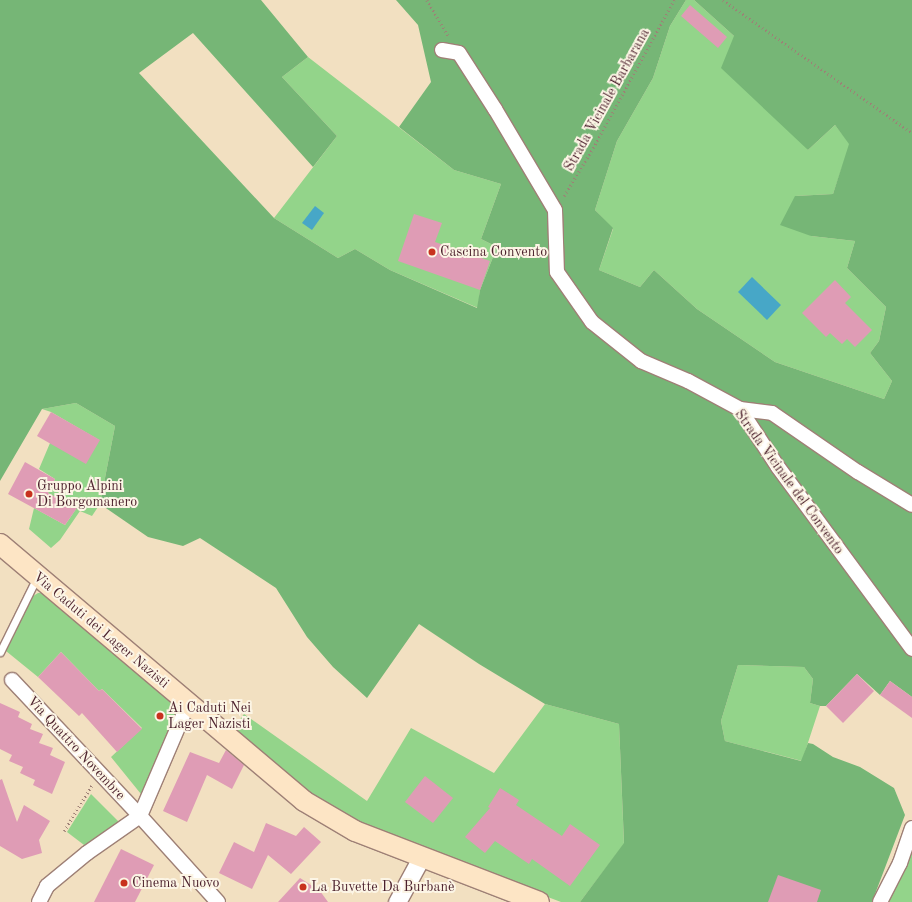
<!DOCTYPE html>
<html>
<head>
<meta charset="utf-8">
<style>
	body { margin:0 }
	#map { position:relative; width:912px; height:902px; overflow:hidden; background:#f2e0c1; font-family:"Old Standard TT",serif }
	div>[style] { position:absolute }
	.green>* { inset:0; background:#93d48a }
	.forest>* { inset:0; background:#76b676 }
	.water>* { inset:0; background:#47a7c7 }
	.building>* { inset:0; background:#df9cb5 }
	.path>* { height:2.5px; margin-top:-1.25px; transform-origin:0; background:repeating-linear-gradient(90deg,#9e8076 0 1px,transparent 0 4px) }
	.roads { filter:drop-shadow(1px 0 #9e8076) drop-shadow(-1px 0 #9e8076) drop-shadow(0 1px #9e8076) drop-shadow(0 -1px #9e8076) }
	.service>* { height:7px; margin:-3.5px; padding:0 3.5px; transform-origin:3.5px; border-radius:3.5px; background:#fff }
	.minor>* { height:14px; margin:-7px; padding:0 7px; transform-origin:7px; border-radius:7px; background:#fff }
	.tertiary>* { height:17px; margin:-8.5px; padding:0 8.5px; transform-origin:8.5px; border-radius:8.5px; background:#fff }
	.secondary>* { height:20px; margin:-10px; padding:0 10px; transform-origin:10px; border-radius:10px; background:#fde5c5 }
	.dots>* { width:11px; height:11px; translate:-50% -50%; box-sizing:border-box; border:2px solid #fcf5e5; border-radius:50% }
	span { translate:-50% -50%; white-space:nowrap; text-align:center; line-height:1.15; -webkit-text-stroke:4px #fcf5e5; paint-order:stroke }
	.street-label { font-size:14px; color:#4a1f2b }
	.poi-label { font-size:14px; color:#4a1f2b }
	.left { translate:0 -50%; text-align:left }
</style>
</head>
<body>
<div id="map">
	<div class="green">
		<i style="clip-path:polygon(686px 0,694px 0,734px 36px,808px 150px,835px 125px,850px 144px,833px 194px,795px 196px,811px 236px,855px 241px,847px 268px,886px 307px,879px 341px,870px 353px,892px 381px,884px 399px,775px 362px,697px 309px,654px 270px,640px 287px,599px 270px,613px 229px,595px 210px,617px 141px,653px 78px,670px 26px)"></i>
		<i style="clip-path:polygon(308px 57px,454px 170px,501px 184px,481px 239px,497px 247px,480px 290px,478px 308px,390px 270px,355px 249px,338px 258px,274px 218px,337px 136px,282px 77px)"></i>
		<i style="clip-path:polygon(76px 403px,115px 426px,100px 504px,92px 516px,80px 511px,60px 540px,51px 548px,29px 529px,34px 508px,65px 525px,76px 509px,48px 493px,55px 479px,39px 469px,50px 443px,99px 440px,51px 412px,42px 409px)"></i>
		<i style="clip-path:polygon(38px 593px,45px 593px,179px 709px,145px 799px,111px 757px,142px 728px,102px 689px,99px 691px,61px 652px,38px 677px,6px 651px,30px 598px)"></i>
		<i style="clip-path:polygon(738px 665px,804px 667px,813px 679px,810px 703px,820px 706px,802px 761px,725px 741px,721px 721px)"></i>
		<i style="clip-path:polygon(545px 704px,619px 724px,624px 844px,580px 902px,561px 902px,356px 825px,305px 793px,231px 732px,244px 714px,367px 801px,411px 728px,494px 773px)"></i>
		<i style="clip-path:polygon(91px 794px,121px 824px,88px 848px,67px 832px)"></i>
		<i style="clip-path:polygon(912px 825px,912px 902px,881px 902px)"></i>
	</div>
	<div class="forest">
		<i style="clip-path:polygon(0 0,261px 0,308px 57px,282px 77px,337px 136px,313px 167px,193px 33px,139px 73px,274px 218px,338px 258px,355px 249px,390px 270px,477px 308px,480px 290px,497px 247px,481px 239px,501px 184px,454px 170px,399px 127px,431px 82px,418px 25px,396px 0,686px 0,670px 26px,653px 78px,617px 141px,595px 210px,613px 228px,599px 270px,640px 287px,654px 270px,697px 309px,775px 362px,884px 399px,892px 381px,870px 353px,879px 341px,886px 307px,847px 268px,855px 241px,811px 236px,780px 225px,795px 196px,833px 194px,849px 144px,835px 125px,808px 150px,721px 68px,734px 36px,694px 0,912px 0,912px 697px,890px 681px,880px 695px,857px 674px,826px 706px,820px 706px,810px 703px,813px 679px,804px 667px,738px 665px,721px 721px,725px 741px,801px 761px,808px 743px,813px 744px,833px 757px,860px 767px,894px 788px,905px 815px,872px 902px,580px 902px,624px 843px,619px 724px,545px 704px,479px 664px,419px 624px,367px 698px,333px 667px,307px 637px,276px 588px,200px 538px,183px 546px,148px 537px,100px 504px,115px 426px,76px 403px,42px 409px,0 481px)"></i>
	</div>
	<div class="water">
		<i style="clip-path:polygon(315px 206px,324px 213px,312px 230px,302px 223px)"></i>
		<i style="clip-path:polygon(752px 277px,781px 305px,767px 320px,738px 292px)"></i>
	</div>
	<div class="building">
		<i style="clip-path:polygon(690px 5px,727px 37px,718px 48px,681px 16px)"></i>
		<i style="clip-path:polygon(414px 214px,442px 223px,435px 242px,490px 261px,480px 290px,398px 261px)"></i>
		<i style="clip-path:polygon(835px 280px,851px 297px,845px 303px,872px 330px,855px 347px,847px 339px,842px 344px,830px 333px,826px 337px,802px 313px)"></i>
		<i style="clip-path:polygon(51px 412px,100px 440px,86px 464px,37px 436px)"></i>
		<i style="clip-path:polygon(25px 462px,55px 479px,48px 493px,77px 508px,65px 525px,8px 494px)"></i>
		<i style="clip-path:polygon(61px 652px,99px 691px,102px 689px,142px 729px,117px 752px,82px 713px,79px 716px,38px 677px)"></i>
		<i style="clip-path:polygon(857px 674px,874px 691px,843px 723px,826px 706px)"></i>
		<i style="clip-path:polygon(890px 681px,912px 697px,912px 718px,880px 695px)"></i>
		<i style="clip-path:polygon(0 703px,20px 712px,18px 717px,32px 724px,30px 729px,43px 734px,39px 743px,53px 748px,50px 755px,65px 762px,52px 794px,33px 785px,35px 780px,20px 773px,23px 767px,9px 761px,12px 755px,0 749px)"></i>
		<i style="clip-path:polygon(226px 750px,244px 765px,232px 789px,207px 775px,187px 822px,163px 811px,190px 752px,219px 763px)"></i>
		<i style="clip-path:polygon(425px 776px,453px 798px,433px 823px,405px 802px)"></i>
		<i style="clip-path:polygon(2px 779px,17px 822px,24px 805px,50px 821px,39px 840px,42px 853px,22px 859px,0 846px,0 780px)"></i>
		<i style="clip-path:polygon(500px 788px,519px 800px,516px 805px,562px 836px,570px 824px,600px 845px,570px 886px,532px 859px,529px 864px,495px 841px,485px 853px,465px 837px,490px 808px,488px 807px)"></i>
		<i style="clip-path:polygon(266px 823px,296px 836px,304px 827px,321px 842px,291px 874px,268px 855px,252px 889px,219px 873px,234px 842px,254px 852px)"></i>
		<i style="clip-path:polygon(121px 849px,154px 865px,135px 902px,94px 902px)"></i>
		<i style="clip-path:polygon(778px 875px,821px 890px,817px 902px,768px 902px)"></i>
		<i style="clip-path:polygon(300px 878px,320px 891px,328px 902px,278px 902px)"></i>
	</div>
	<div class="path">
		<i style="left:427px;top:0;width:43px;rotate:59.3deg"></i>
		<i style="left:723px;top:0;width:231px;rotate:35.1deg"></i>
		<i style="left:564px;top:196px;width:56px;rotate:-58.9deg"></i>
		<i style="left:593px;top:148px;width:169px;rotate:-61.3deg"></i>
		<i style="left:64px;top:831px;width:54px;rotate:-58.7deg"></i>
	</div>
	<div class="roads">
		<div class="service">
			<i style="left:0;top:652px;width:84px;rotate:-63.7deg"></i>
		</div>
		<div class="minor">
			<i style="left:442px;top:50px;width:17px;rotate:10deg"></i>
			<i style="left:459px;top:53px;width:67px;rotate:57.3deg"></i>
			<i style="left:495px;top:109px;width:117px;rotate:59.3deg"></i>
			<i style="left:555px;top:210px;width:62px;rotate:88.2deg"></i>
			<i style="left:557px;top:272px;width:61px;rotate:55deg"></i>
			<i style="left:592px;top:322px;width:63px;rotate:38.5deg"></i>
			<i style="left:641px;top:361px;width:51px;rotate:23.1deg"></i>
			<i style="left:688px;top:381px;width:59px;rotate:28.3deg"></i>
			<i style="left:740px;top:409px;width:69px;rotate:56.8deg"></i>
			<i style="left:778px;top:467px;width:226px;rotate:53.6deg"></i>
			<i style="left:740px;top:409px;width:32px;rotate:7deg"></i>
			<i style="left:772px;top:413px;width:104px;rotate:34.5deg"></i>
			<i style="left:858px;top:472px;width:63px;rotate:31.4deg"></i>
			<i style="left:12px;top:680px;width:187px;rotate:46.7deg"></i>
			<i style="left:140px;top:816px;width:116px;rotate:47.8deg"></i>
			<i style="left:39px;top:902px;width:18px;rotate:-63deg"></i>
			<i style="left:47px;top:886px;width:52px;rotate:-39.5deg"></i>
			<i style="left:87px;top:853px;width:65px;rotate:-34.9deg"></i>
			<i style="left:140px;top:816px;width:122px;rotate:-66.8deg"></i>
			<i style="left:880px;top:902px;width:44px;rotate:-62.9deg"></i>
			<i style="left:900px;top:863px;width:37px;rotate:-71deg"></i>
		</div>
		<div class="tertiary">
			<i style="left:397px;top:902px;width:52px;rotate:-61.5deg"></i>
		</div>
		<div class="secondary">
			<i style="left:0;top:544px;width:398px;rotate:40.2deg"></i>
			<i style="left:304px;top:801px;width:59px;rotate:30.5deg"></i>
			<i style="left:355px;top:831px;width:197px;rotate:21.1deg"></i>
		</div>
	</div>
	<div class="dots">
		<i style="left:432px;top:252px;background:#c8321e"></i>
		<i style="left:29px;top:494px;background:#c8321e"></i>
		<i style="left:160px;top:716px;background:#c8321e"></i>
		<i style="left:124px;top:883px;background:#c8321e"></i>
		<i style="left:303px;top:887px;background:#c8321e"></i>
	</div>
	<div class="street-label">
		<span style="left:607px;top:100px;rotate:-61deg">Strada Vicinale Barbarana</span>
		<span style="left:789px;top:482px;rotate:54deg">Strada Vicinale del Convento</span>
		<span style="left:101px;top:630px;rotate:40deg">Via Caduti dei Lager Nazisti</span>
		<span style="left:76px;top:748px;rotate:47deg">Via Quattro Novembre</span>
	</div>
	<div class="poi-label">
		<span class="left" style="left:440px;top:252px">Cascina Convento</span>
		<span class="left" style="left:37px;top:494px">Gruppo Alpini<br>Di Borgomanero</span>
		<span class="left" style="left:168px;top:716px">Ai Caduti Nei<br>Lager Nazisti</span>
		<span class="left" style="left:132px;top:883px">Cinema Nuovo</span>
		<span class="left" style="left:311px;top:887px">La Buvette Da Burbanè</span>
	</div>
</div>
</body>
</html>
